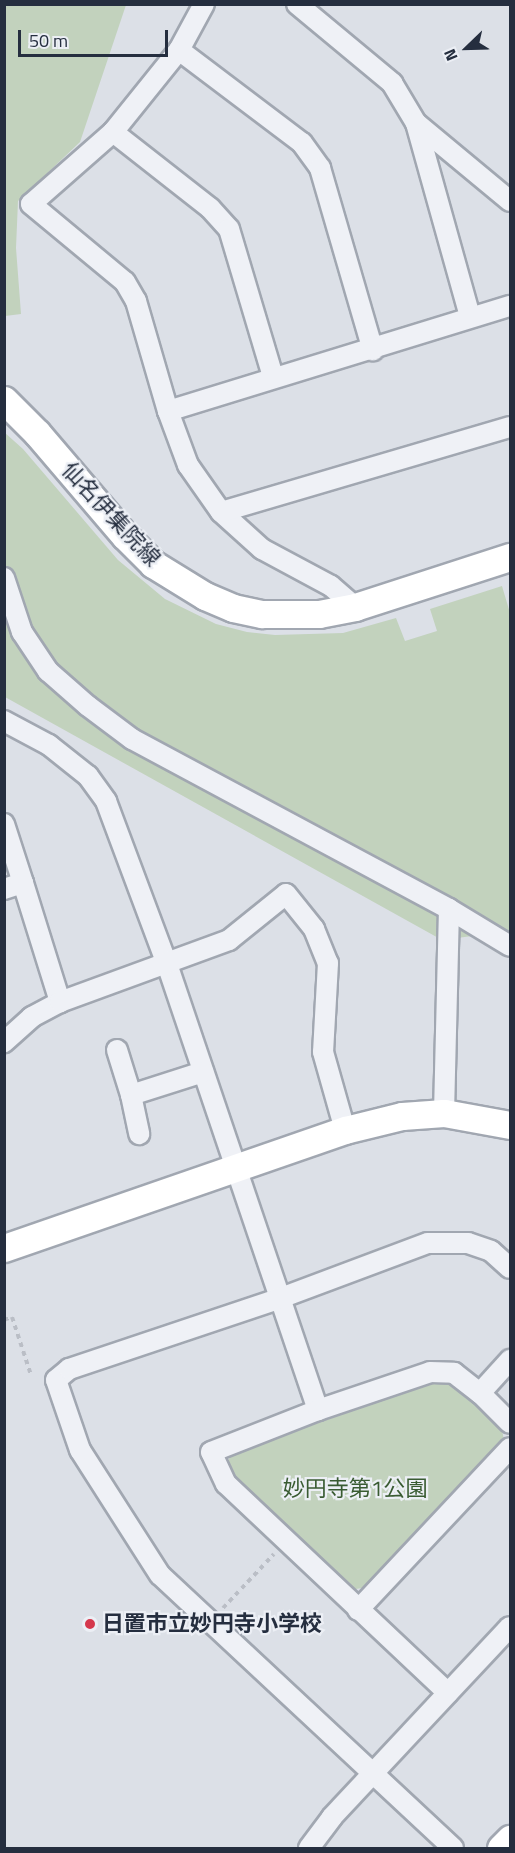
<!DOCTYPE html>
<html>
<head>
<meta charset="utf-8">
<style>
	body { margin:0 }
	#map { position:relative; width:515px; height:1853px; overflow:hidden; background:#dce0e7; font-family:"Titillium Web","Noto Sans JP",sans-serif }
	div>[style] { position:absolute }
	.green>* { inset:0; background:#c2d2bd }
	.path>* { height:4px; margin-top:-2px; transform-origin:0; background:repeating-linear-gradient(90deg,#babec6 0 4.5px,transparent 0 9px) }
	.roads { filter:drop-shadow(2px 0 #a1a7b1) drop-shadow(-2px 0 #a1a7b1) drop-shadow(0 2px #a1a7b1) drop-shadow(0 -2px #a1a7b1) }
	.street>* { height:20px; margin:-10px; padding:0 10px; transform-origin:10px; border-radius:10px; background:#eff1f6 }
	.secondary>* { height:27px; margin:-13.5px; padding:0 13.5px; transform-origin:13.5px; border-radius:13.5px; background:#fff }
	.dots>* { width:16px; height:16px; translate:-50% -50%; box-sizing:border-box; border:3px solid #eceff5; border-radius:50% }
	span { translate:-50% -50%; white-space:nowrap; text-align:center; line-height:1.15; -webkit-text-stroke:4.5px #eceff5; paint-order:stroke }
	.street-label { font-size:22px; color:#252e3f }
	.park-label { font-size:22px; color:#395b32 }
	.poi-label { font-size:22px; color:#252e3f; font-weight:700 }
	.left { translate:0 -50%; text-align:left }
	.frame { position:absolute; inset:0; border:6px solid #252e3f; pointer-events:none }
	.north { position:absolute; left:437px; top:18px; width:60px; height:60px; -webkit-text-stroke:4px #eceff5; paint-order:stroke; rotate:247deg; font-size:16px; font-weight:700; line-height:24px; text-align:center; color:#252e3f }
	.north::after { content:''; display:block; margin:auto; width:21px; height:27px; background:#252e3f; clip-path:polygon(50% 0,100% 100%,50% 72%,0 100%) }
	.scale { position:absolute; left:18px; top:30px; width:150px; height:27px; box-sizing:border-box; border:3px solid #252e3f; border-top:0; padding-left:8px; font-size:18px; line-height:21px; white-space:nowrap; color:#252e3f; -webkit-text-stroke:4px #eceff5; paint-order:stroke }
</style>
</head>
<body>
<div id="map">
	<div class="green">
		<i style="clip-path:polygon(4px 5px,126px 5px,80px 142px,18px 201px,16px 248px,21px 314px,5px 316px)"></i>
		<i style="clip-path:polygon(4px 432px,23px 449px,118px 560px,165px 599px,216px 624px,247px 632px,275px 635px,343px 633px,396px 618px,405px 641px,437px 631px,430px 609px,502px 586px,510px 613px,510px 931px,442px 940px,5px 697px)"></i>
		<i style="clip-path:polygon(438px 1381px,454px 1383px,501px 1425px,504px 1440px,368px 1587px,350px 1590px,236px 1485px,226px 1465px,232px 1453px)"></i>
	</div>
	<div class="path">
		<i style="left:4px;top:1320px;width:9px;rotate:-21deg"></i>
		<i style="left:12px;top:1317px;width:61px;rotate:71.9deg"></i>
		<i style="left:223px;top:1608px;width:74px;rotate:-46.6deg"></i>
	</div>
	<div class="roads">
		<div class="street">
			<i style="left:204px;top:4px;width:52px;rotate:118.5deg"></i>
			<i style="left:179px;top:50px;width:105px;rotate:128.8deg"></i>
			<i style="left:113px;top:132px;width:109px;rotate:138.7deg"></i>
			<i style="left:31px;top:204px;width:122px;rotate:39.7deg"></i>
			<i style="left:125px;top:282px;width:22px;rotate:60deg"></i>
			<i style="left:136px;top:301px;width:115px;rotate:73.8deg"></i>
			<i style="left:168px;top:411px;width:58px;rotate:69.7deg"></i>
			<i style="left:188px;top:465px;width:57px;rotate:54.9deg"></i>
			<i style="left:221px;top:512px;width:55px;rotate:42.1deg"></i>
			<i style="left:262px;top:549px;width:78px;rotate:28.2deg"></i>
			<i style="left:331px;top:586px;width:32px;rotate:41deg"></i>
			<i style="left:297px;top:4px;width:124px;rotate:39.7deg"></i>
			<i style="left:392px;top:83px;width:47px;rotate:59deg"></i>
			<i style="left:416px;top:123px;width:122px;rotate:39.7deg"></i>
			<i style="left:179px;top:50px;width:154px;rotate:37.1deg"></i>
			<i style="left:302px;top:143px;width:31px;rotate:54deg"></i>
			<i style="left:320px;top:168px;width:190px;rotate:73.8deg"></i>
			<i style="left:416px;top:123px;width:201px;rotate:74.4deg"></i>
			<i style="left:113px;top:132px;width:123px;rotate:38.1deg"></i>
			<i style="left:210px;top:208px;width:28px;rotate:48deg"></i>
			<i style="left:229px;top:229px;width:154px;rotate:73.4deg"></i>
			<i style="left:168px;top:411px;width:358px;rotate:-17.1deg"></i>
			<i style="left:221px;top:512px;width:301px;rotate:-16.4deg"></i>
			<i style="left:4px;top:578px;width:57px;rotate:71.6deg"></i>
			<i style="left:22px;top:632px;width:47px;rotate:56.3deg"></i>
			<i style="left:48px;top:671px;width:53px;rotate:41.2deg"></i>
			<i style="left:88px;top:706px;width:55px;rotate:36.9deg"></i>
			<i style="left:132px;top:739px;width:360px;rotate:28.2deg"></i>
			<i style="left:449px;top:909px;width:71px;rotate:31.2deg"></i>
			<i style="left:4px;top:721px;width:51px;rotate:28.1deg"></i>
			<i style="left:49px;top:745px;width:50px;rotate:38.5deg"></i>
			<i style="left:88px;top:776px;width:31px;rotate:54deg"></i>
			<i style="left:106px;top:801px;width:174px;rotate:69.5deg"></i>
			<i style="left:167px;top:964px;width:471px;rotate:71.3deg"></i>
			<i style="left:4px;top:824px;width:62px;rotate:72.1deg"></i>
			<i style="left:4px;top:889px;width:20px;rotate:-18deg"></i>
			<i style="left:23px;top:883px;width:125px;rotate:72.7deg"></i>
			<i style="left:60px;top:1002px;width:32px;rotate:152deg"></i>
			<i style="left:32px;top:1017px;width:38px;rotate:138deg"></i>
			<i style="left:60px;top:1002px;width:180px;rotate:-20.1deg"></i>
			<i style="left:229px;top:940px;width:73px;rotate:-38.9deg"></i>
			<i style="left:286px;top:894px;width:45px;rotate:51.3deg"></i>
			<i style="left:314px;top:929px;width:37px;rotate:68deg"></i>
			<i style="left:328px;top:963px;width:89px;rotate:93.2deg"></i>
			<i style="left:323px;top:1052px;width:81px;rotate:74.2deg"></i>
			<i style="left:117px;top:1050px;width:47px;rotate:72.7deg"></i>
			<i style="left:131px;top:1095px;width:76px;rotate:-17.7deg"></i>
			<i style="left:131px;top:1095px;width:40px;rotate:78deg"></i>
			<i style="left:444px;top:1113px;width:204px;rotate:-88.6deg"></i>
			<i style="left:480px;top:1393px;width:45px;rotate:-47.7deg"></i>
			<i style="left:358px;top:1610px;width:222px;rotate:-46.8deg"></i>
			<i style="left:448px;top:1693px;width:305px;rotate:-136.7deg"></i>
			<i style="left:226px;top:1484px;width:35px;rotate:-115deg"></i>
			<i style="left:211px;top:1452px;width:115px;rotate:-21.4deg"></i>
			<i style="left:318px;top:1410px;width:118px;rotate:-18.7deg"></i>
			<i style="left:430px;top:1372px;width:24px;rotate:2deg"></i>
			<i style="left:454px;top:1373px;width:33px;rotate:38deg"></i>
			<i style="left:480px;top:1393px;width:42px;rotate:45deg"></i>
			<i style="left:309px;top:1848px;width:39px;rotate:-53deg"></i>
			<i style="left:332px;top:1817px;width:260px;rotate:-46.9deg"></i>
			<i style="left:453px;top:1848px;width:400px;rotate:-137deg"></i>
			<i style="left:160px;top:1575px;width:148px;rotate:-122.6deg"></i>
			<i style="left:80px;top:1450px;width:74px;rotate:-108.9deg"></i>
			<i style="left:56px;top:1380px;width:17px;rotate:-40deg"></i>
			<i style="left:69px;top:1369px;width:220px;rotate:-18.5deg"></i>
			<i style="left:278px;top:1299px;width:160px;rotate:-20.5deg"></i>
			<i style="left:428px;top:1243px;width:40px"></i>
			<i style="left:468px;top:1243px;width:24px;rotate:19deg"></i>
			<i style="left:491px;top:1251px;width:25px;rotate:42deg"></i>
		</div>
		<div class="secondary">
			<i style="left:4px;top:400px;width:47px;rotate:45deg"></i>
			<i style="left:37px;top:433px;width:135px;rotate:49.5deg"></i>
			<i style="left:125px;top:536px;width:40px;rotate:45deg"></i>
			<i style="left:153px;top:564px;width:61px;rotate:31.6deg"></i>
			<i style="left:205px;top:596px;width:30px;rotate:23deg"></i>
			<i style="left:233px;top:608px;width:30px;rotate:12deg"></i>
			<i style="left:262px;top:614px;width:57px"></i>
			<i style="left:319px;top:614px;width:37px;rotate:-11deg"></i>
			<i style="left:355px;top:607px;width:163px;rotate:-17.9deg"></i>
			<i style="left:4px;top:1248px;width:361px;rotate:-19.1deg"></i>
			<i style="left:345px;top:1130px;width:59px;rotate:-13.8deg"></i>
			<i style="left:402px;top:1116px;width:42px;rotate:-4.1deg"></i>
			<i style="left:444px;top:1113px;width:67px;rotate:10.3deg"></i>
			<i style="left:501px;top:1848px;width:13px;rotate:-45deg"></i>
		</div>
	</div>
	<div class="dots">
		<i style="left:90px;top:1624px;background:#d5384d"></i>
	</div>
	<div class="street-label">
		<span style="left:111px;top:514px;rotate:47deg">仙名伊集院線</span>
	</div>
	<div class="park-label">
		<span style="left:355px;top:1489px">妙円寺第1公園</span>
	</div>
	<div class="poi-label">
		<span class="left" style="left:102px;top:1624px">日置市立妙円寺小学校</span>
	</div>
	<div class="frame"></div>
	<div class="north">N</div>
	<div class="scale">50 m</div>
</div>
</body>
</html>
